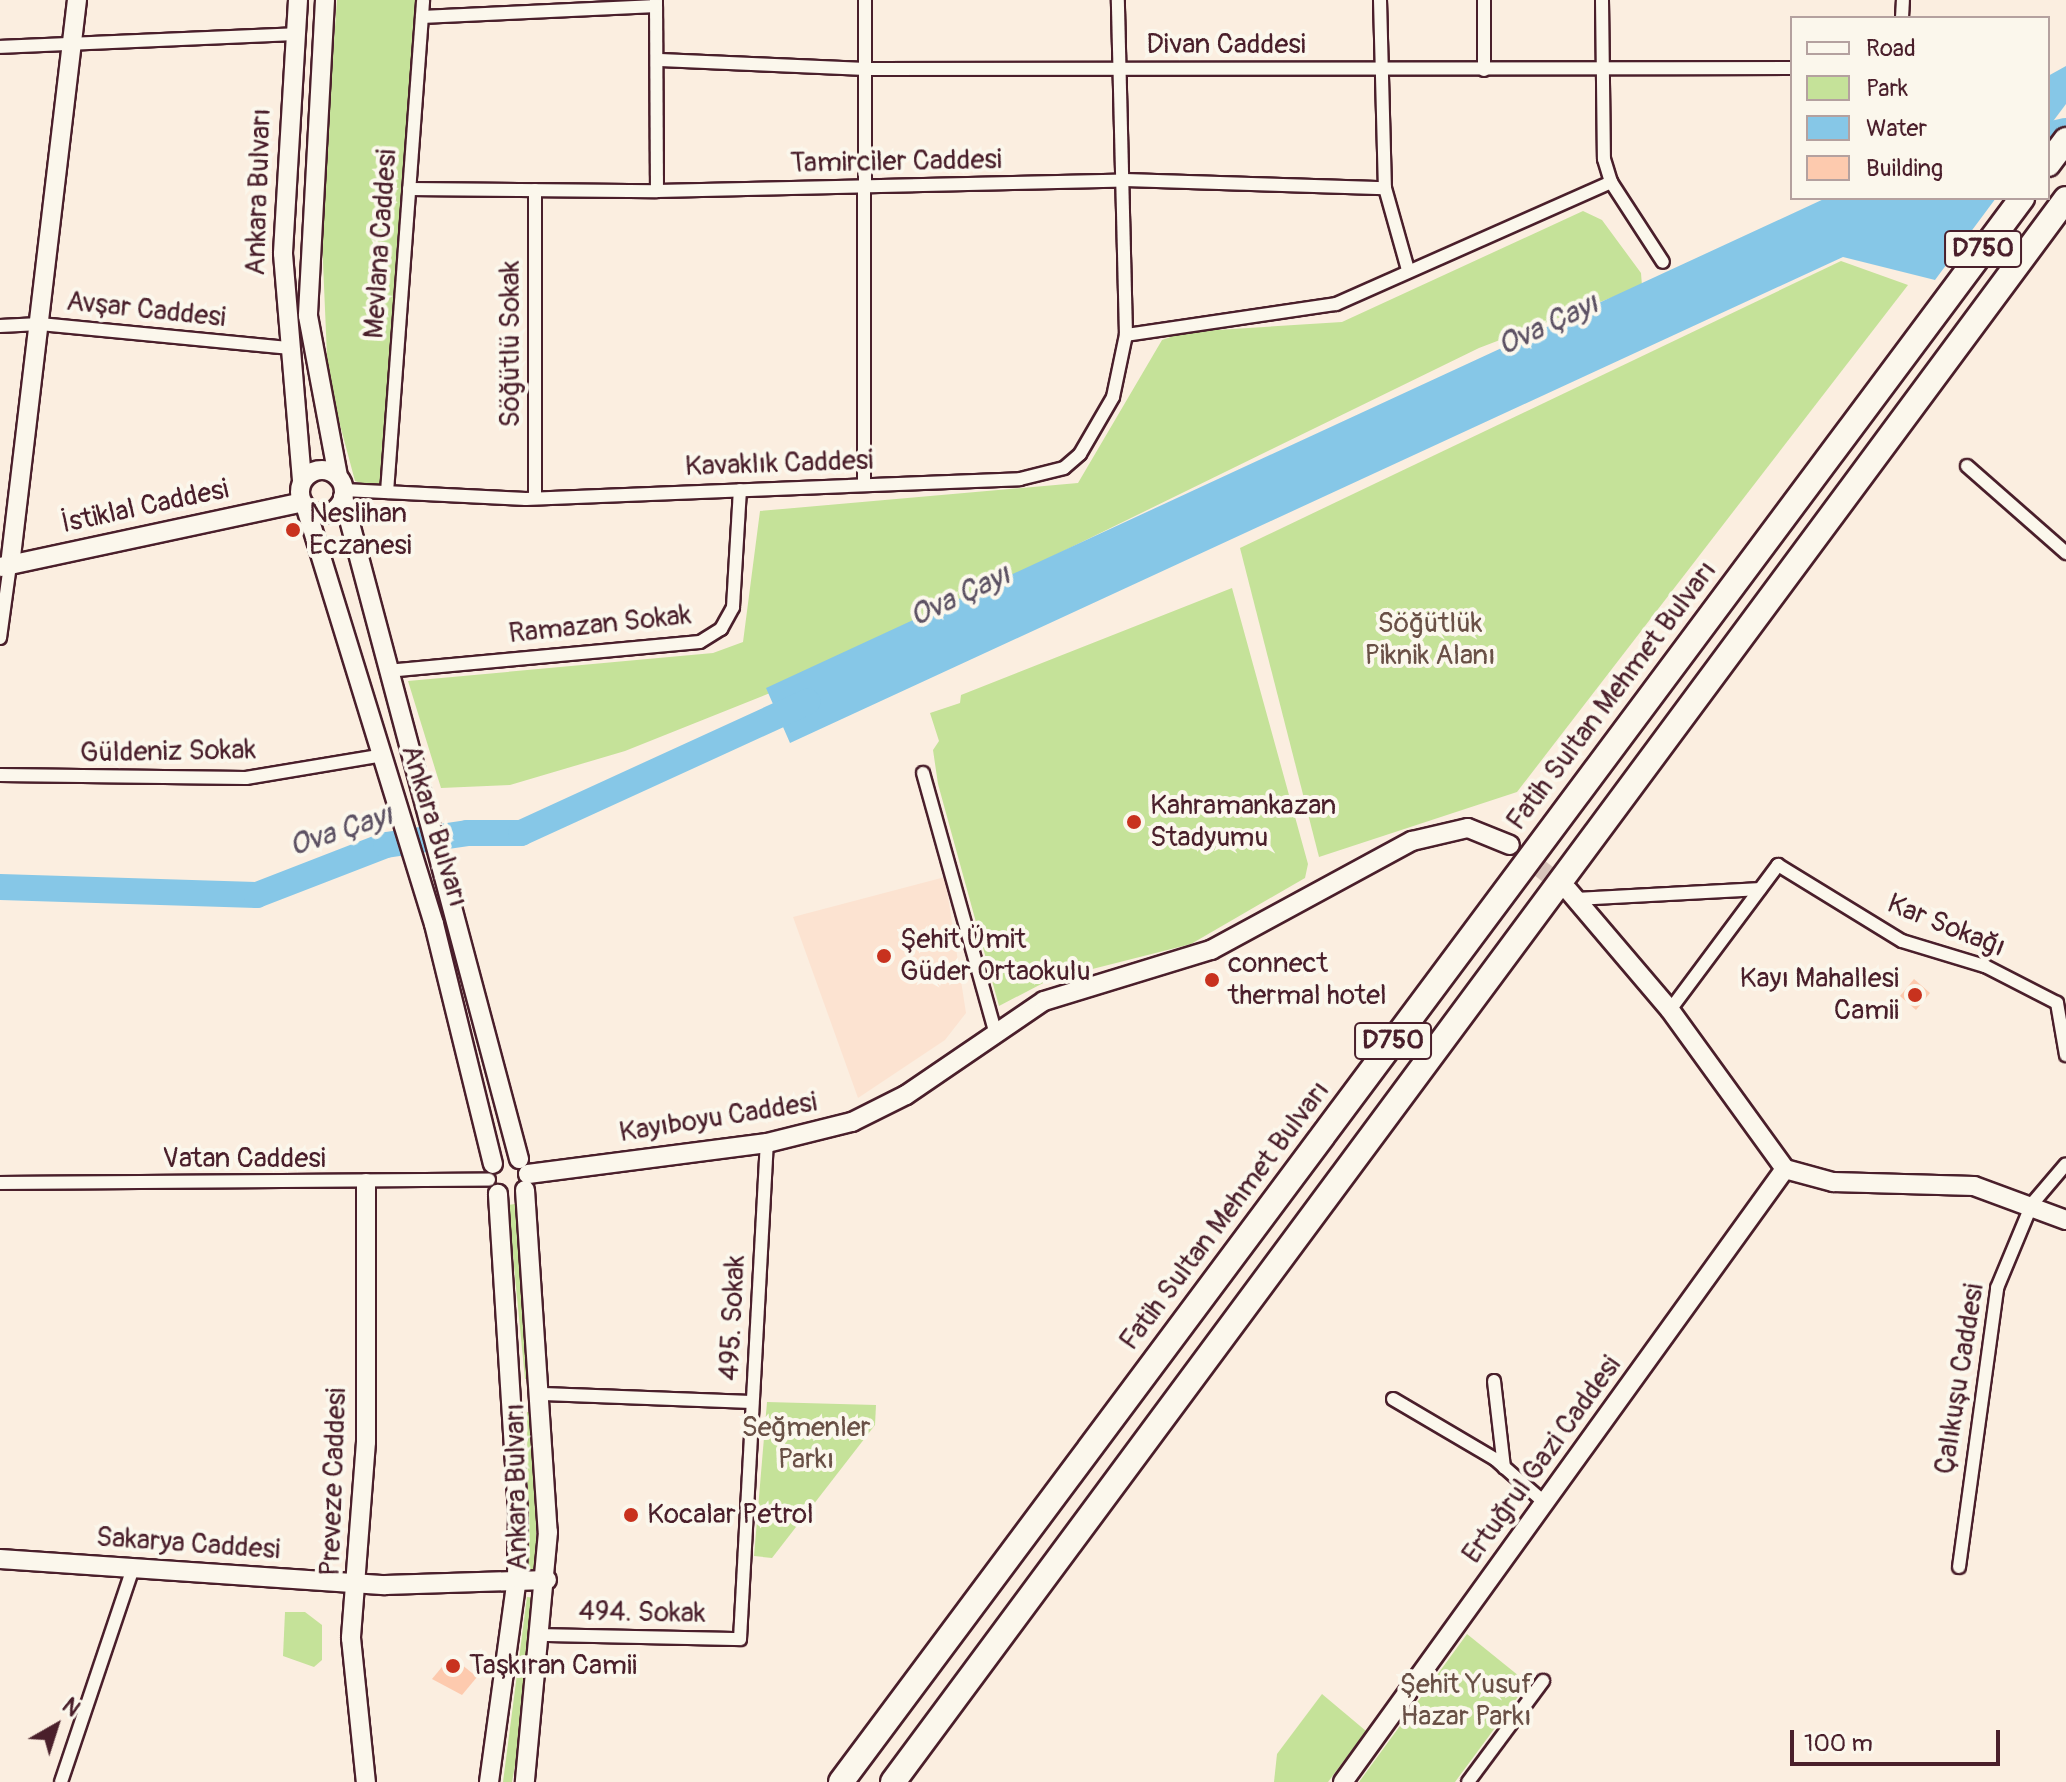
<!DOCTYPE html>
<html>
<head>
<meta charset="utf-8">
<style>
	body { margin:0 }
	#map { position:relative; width:2066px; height:1782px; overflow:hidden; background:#fbeee0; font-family:Pangolin,sans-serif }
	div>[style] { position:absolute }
	.built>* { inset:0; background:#fce3d1 }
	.green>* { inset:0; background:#c5e299 }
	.water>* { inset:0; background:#86c7e7 }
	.river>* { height:26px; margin:-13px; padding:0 13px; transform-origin:13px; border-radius:13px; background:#86c7e7 }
	.building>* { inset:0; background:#fdcaae }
	.secondary-tunnel>* { height:18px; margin-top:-9px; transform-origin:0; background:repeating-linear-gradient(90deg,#d8c5bc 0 18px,transparent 0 27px) }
	.roads { filter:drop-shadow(2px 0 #4a1f2b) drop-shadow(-2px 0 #4a1f2b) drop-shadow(0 2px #4a1f2b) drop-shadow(0 -2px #4a1f2b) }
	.street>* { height:12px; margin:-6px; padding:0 6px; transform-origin:6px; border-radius:6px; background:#fbf7ec }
	.secondary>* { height:18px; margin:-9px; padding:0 9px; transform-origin:9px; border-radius:9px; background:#fbf7ec }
	.secondary>.ring { margin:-9px; padding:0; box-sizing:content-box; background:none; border:18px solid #fbf7ec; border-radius:50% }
	.highway>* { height:24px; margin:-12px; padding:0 12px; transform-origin:12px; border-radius:12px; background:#fbf7ec }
	.dots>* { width:22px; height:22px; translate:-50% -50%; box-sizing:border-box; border:4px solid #fbf7ec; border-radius:50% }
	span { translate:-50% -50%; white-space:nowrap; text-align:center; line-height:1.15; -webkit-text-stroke:8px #fbf7ec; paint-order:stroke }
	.shield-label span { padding:2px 6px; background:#fbf7ec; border:2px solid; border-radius:6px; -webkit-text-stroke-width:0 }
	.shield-label { font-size:26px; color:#4a1f2b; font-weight:700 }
	.street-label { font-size:28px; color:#4a1f2b }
	.poi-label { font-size:28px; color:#4a1f2b }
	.left { translate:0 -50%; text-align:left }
	.right { translate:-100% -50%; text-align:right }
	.park-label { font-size:28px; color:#695046 }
	.water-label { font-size:30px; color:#5c5163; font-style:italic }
	.legend { position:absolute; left:1790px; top:16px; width:260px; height:184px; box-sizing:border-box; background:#fbf7ec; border:2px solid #b4a19f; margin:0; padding:10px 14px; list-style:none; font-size:24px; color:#4a1f2b }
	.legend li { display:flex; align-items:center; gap:16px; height:40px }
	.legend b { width:40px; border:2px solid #b4a19f }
	.north { position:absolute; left:16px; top:1686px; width:80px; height:80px; -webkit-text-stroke:6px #fbf7ec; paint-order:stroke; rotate:39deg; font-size:22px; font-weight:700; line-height:32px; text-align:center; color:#4a1f2b }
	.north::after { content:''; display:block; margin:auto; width:28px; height:36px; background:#4a1f2b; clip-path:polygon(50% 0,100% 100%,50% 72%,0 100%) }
	.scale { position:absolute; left:1790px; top:1730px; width:210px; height:36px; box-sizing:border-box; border:4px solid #4a1f2b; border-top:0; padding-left:10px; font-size:24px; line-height:28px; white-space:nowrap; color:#4a1f2b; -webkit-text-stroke:6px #fbf7ec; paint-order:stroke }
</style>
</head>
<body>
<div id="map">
	<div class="built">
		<i style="clip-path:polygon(945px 877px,966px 1013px,945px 1040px,858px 1098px,793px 917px)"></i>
	</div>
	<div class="green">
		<i style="clip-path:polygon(337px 0,418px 0,381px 483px,387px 492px,355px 481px,328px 380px,321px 215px)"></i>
		<i style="clip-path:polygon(1583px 211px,1602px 220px,1641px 273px,1642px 286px,1479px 348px,785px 687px,625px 751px,510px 785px,441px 788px,408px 681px,713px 653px,743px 642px,760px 511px,1078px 483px,1162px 340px,1185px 332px,1342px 322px)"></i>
		<i style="clip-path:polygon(1841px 261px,1908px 285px,1517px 792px,1319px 857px,1240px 548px)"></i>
		<i style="clip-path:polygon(1232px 588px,1308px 864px,1305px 878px,1191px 944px,1049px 980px,999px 1006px,938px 784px,933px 750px,939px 741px,930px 713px,960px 703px,961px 695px)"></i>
		<i style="clip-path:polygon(515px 1204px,521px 1259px,532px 1379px,525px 1379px,508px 1205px)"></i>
		<i style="clip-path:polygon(767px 1402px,876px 1405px,875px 1425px,772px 1558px,754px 1556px)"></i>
		<i style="clip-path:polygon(527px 1412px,536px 1412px,536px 1569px,528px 1569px)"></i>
		<i style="clip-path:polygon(527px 1597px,536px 1598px,521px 1733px,512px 1782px,503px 1782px)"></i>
		<i style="clip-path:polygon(285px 1612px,305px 1612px,322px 1625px,322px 1660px,314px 1667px,283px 1656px)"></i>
		<i style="clip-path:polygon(1467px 1634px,1519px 1676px,1520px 1694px,1455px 1782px,1359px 1782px)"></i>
		<i style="clip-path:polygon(1322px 1694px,1366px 1731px,1328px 1782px,1274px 1782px,1277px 1754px)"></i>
	</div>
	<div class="water">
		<i style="clip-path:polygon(2066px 66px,2066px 104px,2048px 128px,2048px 76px)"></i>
		<i style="clip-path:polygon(1826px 198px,1996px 198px,1935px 280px,1843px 257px,790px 743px,766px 688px)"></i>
	</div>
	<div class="river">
		<i style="left:2048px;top:135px;width:18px;rotate:-13deg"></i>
		<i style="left:0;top:887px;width:257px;rotate:1.8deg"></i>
		<i style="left:257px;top:895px;width:138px;rotate:-21.2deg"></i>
		<i style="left:386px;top:845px;width:82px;rotate:-8.4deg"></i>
		<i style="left:467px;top:833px;width:54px"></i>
		<i style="left:521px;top:833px;width:315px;rotate:-24.6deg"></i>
	</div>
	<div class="building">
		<i style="clip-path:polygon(1914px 979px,1930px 993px,1916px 1010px,1900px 996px)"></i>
		<i style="clip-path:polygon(451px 1656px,477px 1677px,462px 1695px,432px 1679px)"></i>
	</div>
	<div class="secondary-tunnel">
		<i style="left:1519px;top:852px;width:62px;rotate:37.8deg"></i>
	</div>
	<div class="roads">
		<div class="street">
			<i style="left:656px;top:0;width:191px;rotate:89.7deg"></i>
			<i style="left:1380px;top:0;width:188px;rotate:88.5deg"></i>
			<i style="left:1385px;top:188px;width:85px;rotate:74.3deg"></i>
			<i style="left:1602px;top:0;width:159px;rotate:89.3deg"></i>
			<i style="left:1604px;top:159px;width:24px;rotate:73deg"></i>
			<i style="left:1611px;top:182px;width:95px;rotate:57deg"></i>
			<i style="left:422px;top:17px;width:234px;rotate:-2.7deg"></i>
			<i style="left:1902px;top:18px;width:18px;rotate:-87deg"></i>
			<i style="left:0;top:47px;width:295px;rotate:-2.5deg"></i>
			<i style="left:660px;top:60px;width:206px;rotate:2.5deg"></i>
			<i style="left:866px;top:69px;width:926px;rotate:-0.06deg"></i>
			<i style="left:1484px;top:70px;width:70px;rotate:-90deg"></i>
			<i style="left:409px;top:189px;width:248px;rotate:0.5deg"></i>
			<i style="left:657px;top:191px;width:468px;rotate:-1.3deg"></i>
			<i style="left:1125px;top:180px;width:260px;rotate:1.8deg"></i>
			<i style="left:0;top:326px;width:40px;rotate:-2.9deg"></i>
			<i style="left:40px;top:324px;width:249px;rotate:5.5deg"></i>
			<i style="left:1126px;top:335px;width:212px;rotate:-8.4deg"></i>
			<i style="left:1336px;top:304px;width:301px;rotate:-23.9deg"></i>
			<i style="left:1967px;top:466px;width:132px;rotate:41.3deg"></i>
			<i style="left:864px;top:484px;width:484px;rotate:-89.9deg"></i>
			<i style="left:344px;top:490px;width:182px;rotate:2.8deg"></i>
			<i style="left:526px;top:499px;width:494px;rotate:-2.3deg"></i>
			<i style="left:1020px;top:479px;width:45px;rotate:-14deg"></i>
			<i style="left:1064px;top:468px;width:21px;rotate:-41deg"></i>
			<i style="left:1080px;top:454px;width:66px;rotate:-59.9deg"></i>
			<i style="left:1113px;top:397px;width:63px;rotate:-78.2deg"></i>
			<i style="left:1126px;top:335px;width:335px;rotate:-91.4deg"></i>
			<i style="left:387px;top:492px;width:493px;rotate:-85.8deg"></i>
			<i style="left:535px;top:498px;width:308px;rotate:-90deg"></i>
			<i style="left:0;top:638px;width:74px;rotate:-82.2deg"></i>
			<i style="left:387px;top:671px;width:314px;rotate:-5.3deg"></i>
			<i style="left:700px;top:642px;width:25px;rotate:-32deg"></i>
			<i style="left:721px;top:629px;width:25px;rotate:-61deg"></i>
			<i style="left:733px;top:607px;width:117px;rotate:-86.6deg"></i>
			<i style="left:923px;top:773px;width:271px;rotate:74.4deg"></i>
			<i style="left:0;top:775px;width:246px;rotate:0.7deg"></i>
			<i style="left:246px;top:778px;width:139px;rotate:-9.5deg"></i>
			<i style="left:1577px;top:899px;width:183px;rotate:-3.1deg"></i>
			<i style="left:1670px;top:1010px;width:181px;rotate:-53.3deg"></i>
			<i style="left:1778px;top:865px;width:145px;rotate:31.5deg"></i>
			<i style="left:1902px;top:941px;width:87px;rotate:16.8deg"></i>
			<i style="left:1985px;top:966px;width:81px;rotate:27.2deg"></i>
			<i style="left:2057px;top:1003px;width:53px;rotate:80.2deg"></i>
			<i style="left:0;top:1183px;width:489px;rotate:-0.4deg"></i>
			<i style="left:1494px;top:1381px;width:87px;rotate:83.4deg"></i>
			<i style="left:543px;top:1394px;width:209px;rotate:2.2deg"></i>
			<i style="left:1393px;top:1399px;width:118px;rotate:30.5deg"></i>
			<i style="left:1495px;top:1459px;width:67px;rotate:41.3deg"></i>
			<i style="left:1959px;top:1567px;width:282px;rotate:-82.2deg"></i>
			<i style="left:1997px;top:1288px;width:91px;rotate:-67.4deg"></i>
			<i style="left:2032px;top:1204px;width:52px;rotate:-49.6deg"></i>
			<i style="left:542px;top:1635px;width:198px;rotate:1.2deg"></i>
			<i style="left:740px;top:1639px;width:497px;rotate:-86.9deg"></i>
			<i style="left:61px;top:1782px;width:226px;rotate:-71.4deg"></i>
			<i style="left:1468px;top:1782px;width:126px;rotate:-53.4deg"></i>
		</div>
		<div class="secondary">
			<i style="left:298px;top:0;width:254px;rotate:93.4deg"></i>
			<i style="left:283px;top:254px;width:228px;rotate:85.2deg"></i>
			<i style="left:325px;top:0;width:316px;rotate:93.1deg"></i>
			<i style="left:308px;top:316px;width:164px;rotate:79.4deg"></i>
			<i class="ring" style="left:300px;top:470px;width:26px;height:26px"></i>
			<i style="left:343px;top:497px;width:685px;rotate:75.11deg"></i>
			<i style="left:306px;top:508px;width:435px;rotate:72.9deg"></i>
			<i style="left:434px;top:924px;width:247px;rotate:76.2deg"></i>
			<i style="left:10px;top:565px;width:569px;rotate:-83.24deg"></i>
			<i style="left:0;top:567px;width:309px;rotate:-12.1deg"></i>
			<i style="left:1568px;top:890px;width:157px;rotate:49.6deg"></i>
			<i style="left:1670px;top:1010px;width:196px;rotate:54.1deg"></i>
			<i style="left:1785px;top:1169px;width:50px;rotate:15.2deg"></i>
			<i style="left:1833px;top:1182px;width:141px;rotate:1.6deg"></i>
			<i style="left:1974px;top:1186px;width:98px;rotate:20.3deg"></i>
			<i style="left:528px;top:1174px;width:241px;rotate:-7.4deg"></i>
			<i style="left:767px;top:1143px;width:88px;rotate:-13.9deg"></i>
			<i style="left:852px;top:1122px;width:60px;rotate:-26.6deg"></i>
			<i style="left:906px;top:1095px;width:167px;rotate:-34.3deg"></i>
			<i style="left:1044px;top:1001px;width:175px;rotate:-17deg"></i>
			<i style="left:1211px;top:950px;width:229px;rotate:-28.5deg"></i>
			<i style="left:1412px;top:841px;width:57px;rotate:-13.1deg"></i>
			<i style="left:1468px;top:828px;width:45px;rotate:22deg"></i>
			<i style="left:366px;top:1183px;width:259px;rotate:90deg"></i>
			<i style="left:366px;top:1442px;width:197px;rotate:94.4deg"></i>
			<i style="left:351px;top:1638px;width:145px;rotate:84.1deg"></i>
			<i style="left:525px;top:1190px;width:343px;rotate:86.2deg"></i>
			<i style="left:548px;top:1532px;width:251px;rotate:95.3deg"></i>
			<i style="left:0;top:1559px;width:386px;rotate:3.9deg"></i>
			<i style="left:385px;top:1585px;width:162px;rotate:-1.8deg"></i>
			<i style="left:489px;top:1782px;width:206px;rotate:-82.2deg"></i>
			<i style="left:517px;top:1578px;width:65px;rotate:-89.1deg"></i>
			<i style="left:518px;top:1513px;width:320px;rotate:-93.6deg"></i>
			<i style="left:1343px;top:1782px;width:756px;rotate:-54.21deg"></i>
		</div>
		<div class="highway">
			<i style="left:2048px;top:164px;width:30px;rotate:-53deg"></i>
			<i style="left:841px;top:1782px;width:1976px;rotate:-53.29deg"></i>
			<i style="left:893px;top:1782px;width:1970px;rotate:-53.46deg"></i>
		</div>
	</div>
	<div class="dots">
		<i style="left:293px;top:530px;background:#c8321e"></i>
		<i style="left:1134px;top:822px;background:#c8321e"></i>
		<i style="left:884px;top:956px;background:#c8321e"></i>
		<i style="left:1212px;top:980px;background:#c8321e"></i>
		<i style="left:1915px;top:995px;background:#c8321e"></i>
		<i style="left:631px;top:1515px;background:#c8321e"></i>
		<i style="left:453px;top:1666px;background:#c8321e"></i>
	</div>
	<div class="shield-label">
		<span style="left:1983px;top:249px">D750</span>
		<span style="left:1393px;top:1041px">D750</span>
	</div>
	<div class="street-label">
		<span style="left:1226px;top:45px">Divan Caddesi</span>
		<span style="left:896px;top:162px;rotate:-1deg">Tamirciler Caddesi</span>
		<span style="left:259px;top:192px;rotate:-88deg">Ankara Bulvarı</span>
		<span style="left:381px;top:244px;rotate:-86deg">Mevlana Caddesi</span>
		<span style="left:146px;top:310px;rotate:6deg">Avşar Caddesi</span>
		<span style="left:511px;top:344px;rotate:-90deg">Söğütlü Sokak</span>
		<span style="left:779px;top:464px;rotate:-2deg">Kavaklık Caddesi</span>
		<span style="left:145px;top:507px;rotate:-12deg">İstiklal Caddesi</span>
		<span style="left:600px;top:625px;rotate:-6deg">Ramazan Sokak</span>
		<span style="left:1612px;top:696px;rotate:-53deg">Fatih Sultan Mehmet Bulvarı</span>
		<span style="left:168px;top:752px;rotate:-1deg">Güldeniz Sokak</span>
		<span style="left:434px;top:826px;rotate:73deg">Ankara Bulvarı</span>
		<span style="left:1946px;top:926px;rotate:22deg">Kar Sokağı</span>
		<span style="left:718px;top:1118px;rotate:-9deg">Kayıboyu Caddesi</span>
		<span style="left:244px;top:1159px">Vatan Caddesi</span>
		<span style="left:1225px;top:1216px;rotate:-53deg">Fatih Sultan Mehmet Bulvarı</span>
		<span style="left:733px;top:1318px;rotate:-87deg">495. Sokak</span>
		<span style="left:1960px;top:1379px;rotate:-81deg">Çalıkuşu Caddesi</span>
		<span style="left:1542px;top:1460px;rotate:-54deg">Ertuğrul Gazi Caddesi</span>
		<span style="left:334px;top:1482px;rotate:-88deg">Preveze Caddesi</span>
		<span style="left:517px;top:1487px;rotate:-91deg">Ankara Bulvarı</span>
		<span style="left:188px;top:1544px;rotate:4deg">Sakarya Caddesi</span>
		<span style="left:642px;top:1613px;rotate:1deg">494. Sokak</span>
	</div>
	<div class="poi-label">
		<span class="left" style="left:309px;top:530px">Neslihan<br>Eczanesi</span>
		<span class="left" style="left:1150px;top:822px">Kahramankazan<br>Stadyumu</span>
		<span class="left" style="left:900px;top:956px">Şehit Ümit<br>Güder Ortaokulu</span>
		<span class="left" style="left:1228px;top:980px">connect<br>thermal hotel</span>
		<span class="right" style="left:1899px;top:995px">Kayı Mahallesi<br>Camii</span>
		<span class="left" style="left:647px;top:1515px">Kocalar Petrol</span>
		<span class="left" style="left:469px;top:1666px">Taşkıran Camii</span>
	</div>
	<div class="park-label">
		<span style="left:1430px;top:640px">Söğütlük<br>Piknik Alanı</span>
		<span style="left:806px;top:1444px">Seğmenler<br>Parkı</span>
		<span style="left:1466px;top:1701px">Şehit Yusuf<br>Hazar Parkı</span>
	</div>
	<div class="water-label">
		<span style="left:1548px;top:325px;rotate:-25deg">Ova Çayı</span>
		<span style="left:960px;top:596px;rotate:-25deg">Ova Çayı</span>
		<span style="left:341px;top:831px;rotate:-18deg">Ova Çayı</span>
	</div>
	<ul class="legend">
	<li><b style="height:10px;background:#fbf7ec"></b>Road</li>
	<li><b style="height:22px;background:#c5e299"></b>Park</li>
	<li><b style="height:22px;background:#86c7e7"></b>Water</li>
	<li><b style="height:22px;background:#fdcaae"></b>Building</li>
	</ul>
	<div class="north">N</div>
	<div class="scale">100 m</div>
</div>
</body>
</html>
